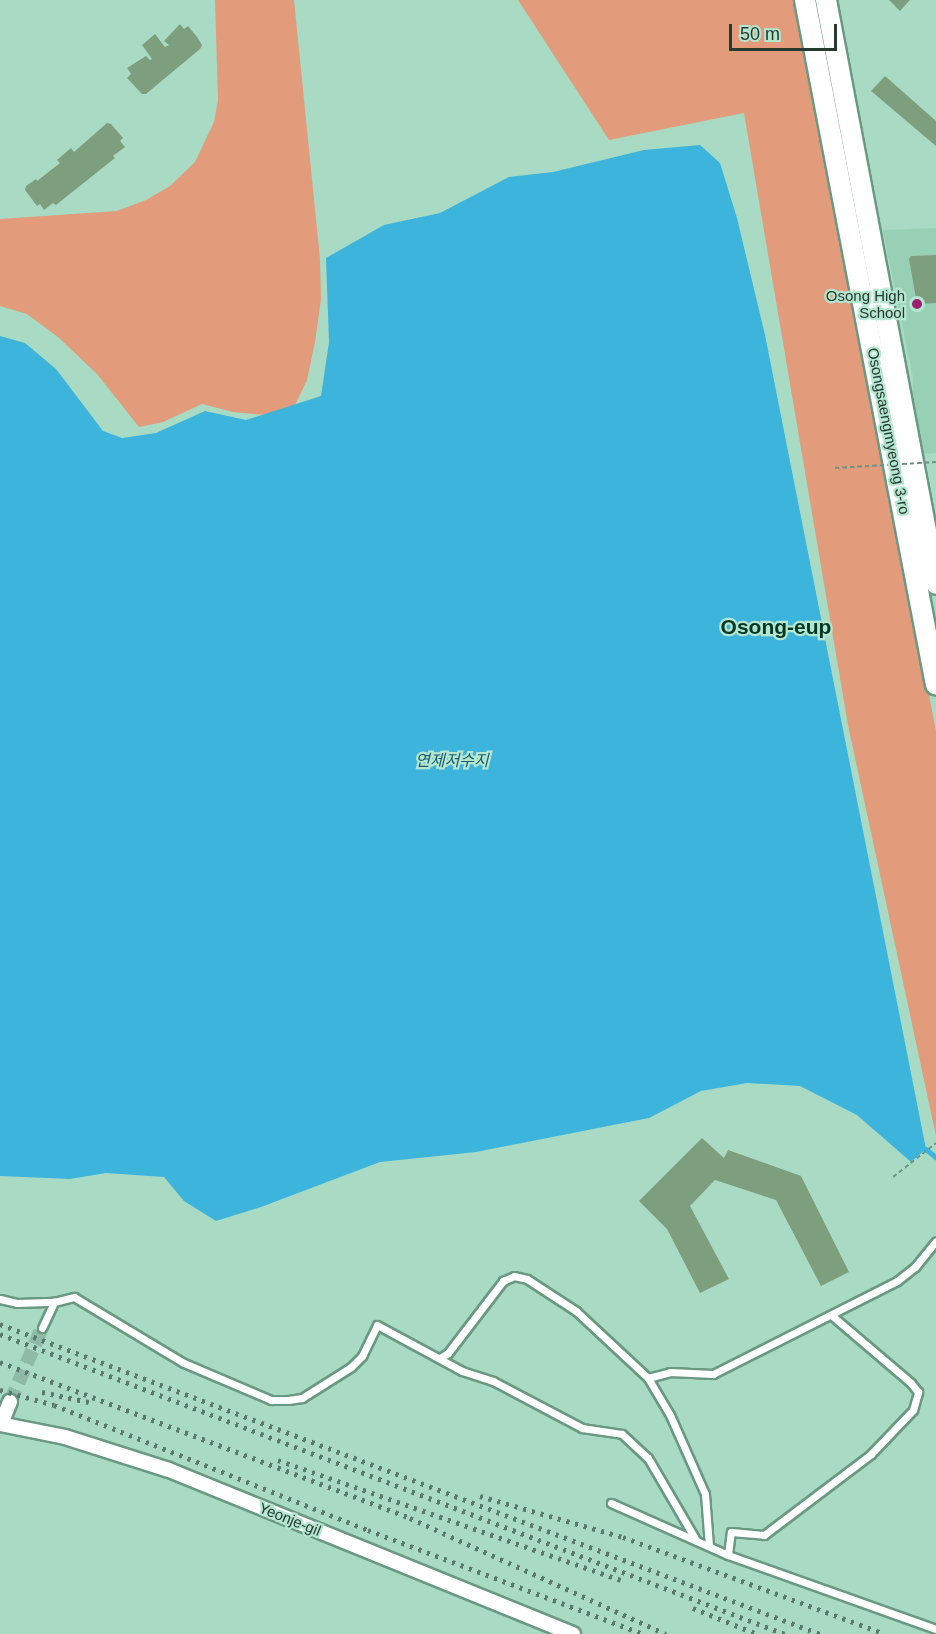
<!DOCTYPE html>
<html>
<head>
<meta charset="utf-8">
<style>
	body { margin:0 }
	#map { position:relative; width:936px; height:1634px; overflow:hidden; background:#a9dac3; font-family:Arial,"Noto Sans KR",sans-serif }
	div>[style] { position:absolute }
	.built>* { inset:0; background:#98d0b6 }
	.green>* { inset:0; background:#e29b7b }
	.water>* { inset:0; background:#3db4dc }
	.stream>* { height:4.5px; margin:-2.25px; padding:0 2.25px; transform-origin:2.25px; border-radius:2.25px; background:#3db4dc }
	.building>* { inset:0; background:#7e9f7e }
	.street-tunnel>* { height:14px; margin-top:-7px; transform-origin:0; background:repeating-linear-gradient(90deg,#8fbaa6 0 14px,transparent 0 21px) }
	.path>* { height:2px; margin-top:-1px; transform-origin:0; background:repeating-linear-gradient(90deg,#6e9282 0 4.5px,transparent 0 7.5px) }
	.roads { filter:drop-shadow(2px 0 #699883) drop-shadow(-2px 0 #699883) drop-shadow(0 2px #699883) drop-shadow(0 -2px #699883) }
	.lane>* { height:7px; margin:-3.5px; padding:0 3.5px; transform-origin:3.5px; border-radius:3.5px; background:#fff }
	.street>* { height:14px; margin:-7px; padding:0 7px; transform-origin:7px; border-radius:7px; background:#fff }
	.secondary>* { height:20px; margin:-10px; padding:0 10px; transform-origin:10px; border-radius:10px; background:#fff }
	.rail>* { height:4.5px; margin-top:-2.25px; transform-origin:0; background:repeating-linear-gradient(90deg,#5a796b 0 3px,transparent 0 9px) }
	.path-bridge>* { height:2px; margin-top:-1px; transform-origin:0; background:repeating-linear-gradient(90deg,#6e9282 0 4.5px,transparent 0 7.5px) }
	.dots>* { width:16px; height:16px; translate:-50% -50%; box-sizing:border-box; border:3px solid #b5e7d0; border-radius:50% }
	span { translate:-50% -50%; white-space:nowrap; text-align:center; line-height:1.15; -webkit-text-stroke:4.5px #b5e7d0; paint-order:stroke }
	.poi-label { font-size:15px; color:#263a31 }
	.right { translate:-100% -50%; text-align:right }
	.street-label { font-size:15px; color:#263a31 }
	.water-label { font-size:16px; color:#1b5a6f; font-style:italic }
	.district-label { font-size:21px; color:#043726; font-weight:700 }
	.scale { position:absolute; left:729px; top:24px; width:108px; height:27px; box-sizing:border-box; border:3px solid #263a31; border-top:0; padding-left:8px; font-size:18px; line-height:21px; white-space:nowrap; color:#263a31; -webkit-text-stroke:4px #b5e7d0; paint-order:stroke }
</style>
</head>
<body>
<div id="map">
	<div class="built">
		<i style="clip-path:polygon(936px 228px,936px 453px,922px 454px,912px 402px,913px 378px,883px 230px)"></i>
	</div>
	<div class="green">
		<i style="clip-path:polygon(215px 0,294px 0,320px 259px,321px 299px,315px 342px,307px 380px,295px 405px,264px 415px,233px 412px,202px 404px,163px 422px,139px 427px,97px 374px,58px 337px,27px 314px,0 306px,0 219px,117px 211px,146px 200px,170px 186px,195px 162px,214px 122px,218px 100px)"></i>
		<i style="clip-path:polygon(518px 0,795px 0,936px 731px,936px 1136px,848px 725px,744px 113px,609px 140px)"></i>
	</div>
	<div class="water">
		<i style="clip-path:polygon(700px 145px,720px 163px,737px 218px,765px 335px,926px 1149px,911px 1162px,857px 1115px,800px 1086px,747px 1083px,701px 1091px,649px 1118px,476px 1152px,380px 1162px,261px 1207px,216px 1221px,184px 1201px,164px 1177px,106px 1173px,70px 1179px,0 1176px,0 336px,25px 343px,56px 369px,103px 431px,122px 438px,156px 433px,205px 411px,246px 420px,321px 396px,329px 342px,326px 258px,384px 225px,440px 213px,509px 177px,553px 172px,644px 150px)"></i>
	</div>
	<div class="stream">
		<i style="left:926px;top:1149px;width:13px;rotate:39deg"></i>
	</div>
	<div class="building">
		<i style="clip-path:polygon(889px 0,910px 0,900px 11px)"></i>
		<i style="clip-path:polygon(180px 24px,184px 29px,188px 26px,197px 37px,202px 45px,200px 49px,146px 94px,142px 94px,127px 78px,131px 74px,127px 68px,146px 56px,150px 60px,152px 59px,142px 45px,155px 34px,165px 47px,169px 45px,164px 41px)"></i>
		<i style="clip-path:polygon(885px 76px,936px 121px,936px 146px,871px 91px)"></i>
		<i style="clip-path:polygon(107px 123px,111px 124px,123px 138px,120px 141px,125px 147px,113px 156px,115px 158px,56px 205px,53px 203px,44px 210px,40px 204px,37px 206px,25px 190px,26px 186px,36px 179px,37px 181px,60px 163px,57px 160px,71px 148px,74px 152px)"></i>
		<i style="clip-path:polygon(936px 255px,936px 303px,917px 304px,909px 259px,911px 256px)"></i>
		<i style="clip-path:polygon(702px 1138px,724px 1158px,728px 1150px,801px 1176px,849px 1272px,821px 1286px,776px 1200px,715px 1180px,690px 1206px,729px 1279px,700px 1293px,667px 1229px,639px 1201px)"></i>
	</div>
	<div class="street-tunnel">
		<i style="left:10px;top:1402px;width:81px;rotate:-66.6deg"></i>
	</div>
	<div class="path">
		<i style="left:893px;top:1177px;width:55px;rotate:-38.3deg"></i>
	</div>
	<div class="roads">
		<div class="lane">
			<i style="left:0;top:1299px;width:17px;rotate:13deg"></i>
			<i style="left:17px;top:1303px;width:37px;rotate:-2deg"></i>
			<i style="left:42px;top:1328px;width:29px;rotate:-65deg"></i>
			<i style="left:54px;top:1302px;width:21px;rotate:-14deg"></i>
			<i style="left:74px;top:1297px;width:128px;rotate:31deg"></i>
			<i style="left:184px;top:1363px;width:95px;rotate:23deg"></i>
			<i style="left:271px;top:1400px;width:17px"></i>
			<i style="left:288px;top:1400px;width:14px;rotate:-8deg"></i>
			<i style="left:302px;top:1398px;width:58px;rotate:-32.3deg"></i>
			<i style="left:351px;top:1367px;width:16px;rotate:-45deg"></i>
			<i style="left:362px;top:1356px;width:34px;rotate:-64deg"></i>
			<i style="left:377px;top:1325px;width:97px;rotate:28.4deg"></i>
			<i style="left:462px;top:1371px;width:33px;rotate:18deg"></i>
			<i style="left:493px;top:1381px;width:101px;rotate:27.8deg"></i>
			<i style="left:582px;top:1428px;width:40px;rotate:8.5deg"></i>
			<i style="left:622px;top:1434px;width:35px;rotate:43deg"></i>
			<i style="left:648px;top:1458px;width:95px;rotate:59.7deg"></i>
			<i style="left:440px;top:1358px;width:9px;rotate:-32deg"></i>
			<i style="left:448px;top:1353px;width:91px;rotate:-52.6deg"></i>
			<i style="left:503px;top:1281px;width:12px;rotate:-24deg"></i>
			<i style="left:514px;top:1276px;width:13px;rotate:13deg"></i>
			<i style="left:527px;top:1279px;width:59px;rotate:33.1deg"></i>
			<i style="left:576px;top:1311px;width:98px;rotate:42.9deg"></i>
			<i style="left:648px;top:1378px;width:43px;rotate:59.3deg"></i>
			<i style="left:670px;top:1415px;width:86px;rotate:66.1deg"></i>
			<i style="left:705px;top:1494px;width:52px;rotate:85.6deg"></i>
			<i style="left:648px;top:1378px;width:23px;rotate:-15deg"></i>
			<i style="left:670px;top:1372px;width:43px;rotate:2.7deg"></i>
			<i style="left:713px;top:1374px;width:206px;rotate:-26.8deg"></i>
			<i style="left:897px;top:1281px;width:23px;rotate:-38deg"></i>
			<i style="left:915px;top:1267px;width:33px;rotate:-51deg"></i>
			<i style="left:611px;top:1503px;width:128px;rotate:24deg"></i>
			<i style="left:728px;top:1555px;width:221px;rotate:19.6deg"></i>
			<i style="left:728px;top:1555px;width:23px;rotate:-83deg"></i>
			<i style="left:731px;top:1532px;width:33px;rotate:5deg"></i>
			<i style="left:764px;top:1535px;width:134px;rotate:-37.1deg"></i>
			<i style="left:871px;top:1454px;width:61px;rotate:-46.3deg"></i>
			<i style="left:913px;top:1410px;width:19px;rotate:-74deg"></i>
			<i style="left:918px;top:1392px;width:11px;rotate:-128deg"></i>
			<i style="left:911px;top:1383px;width:105px;rotate:-139.6deg"></i>
		</div>
		<div class="street">
			<i style="left:0;top:1424px;width:66px;rotate:11.3deg"></i>
			<i style="left:65px;top:1437px;width:109px;rotate:17.6deg"></i>
			<i style="left:169px;top:1470px;width:436px;rotate:22.1deg"></i>
			<i style="left:1px;top:1424px;width:24px;rotate:-68deg"></i>
		</div>
		<div class="secondary">
			<i style="left:805px;top:0;width:697px;rotate:79.17deg"></i>
			<i style="left:826px;top:0;width:594px;rotate:79.33deg"></i>
		</div>
	</div>
	<div class="rail">
		<i style="left:0;top:1324px;width:877px;rotate:20.71deg"></i>
		<i style="left:0;top:1334px;width:840px;rotate:20.92deg"></i>
		<i style="left:0;top:1362px;width:439px;rotate:20.8deg"></i>
		<i style="left:410px;top:1518px;width:281px;rotate:24.4deg"></i>
		<i style="left:0;top:1390px;width:56px;rotate:15.5deg"></i>
		<i style="left:54px;top:1405px;width:338px;rotate:21.7deg"></i>
		<i style="left:368px;top:1530px;width:294px;rotate:20.7deg"></i>
		<i style="left:42px;top:1392px;width:48px;rotate:12deg"></i>
		<i style="left:278px;top:1460px;width:363px;rotate:19.3deg"></i>
		<i style="left:480px;top:1496px;width:149px;rotate:16deg"></i>
		<i style="left:623px;top:1537px;width:279px;rotate:20.3deg"></i>
		<i style="left:693px;top:1608px;width:69px;rotate:22.1deg"></i>
	</div>
	<div class="path-bridge">
		<i style="left:835px;top:468px;width:101px;rotate:-3.4deg"></i>
	</div>
	<div class="dots">
		<i style="left:917px;top:304px;background:#9d1f74"></i>
	</div>
	<div class="poi-label">
		<span class="right" style="left:905px;top:304px">Osong High<br>School</span>
	</div>
	<div class="street-label">
		<span style="left:889px;top:431px;rotate:79deg">Osongsaengmyeong 3-ro</span>
		<span style="left:290px;top:1519px;rotate:22deg">Yeonje-gil</span>
	</div>
	<div class="water-label">
		<span style="left:452px;top:761px">연제저수지</span>
	</div>
	<div class="district-label">
		<span style="left:776px;top:627px">Osong-eup</span>
	</div>
	<div class="scale">50 m</div>
</div>
</body>
</html>
